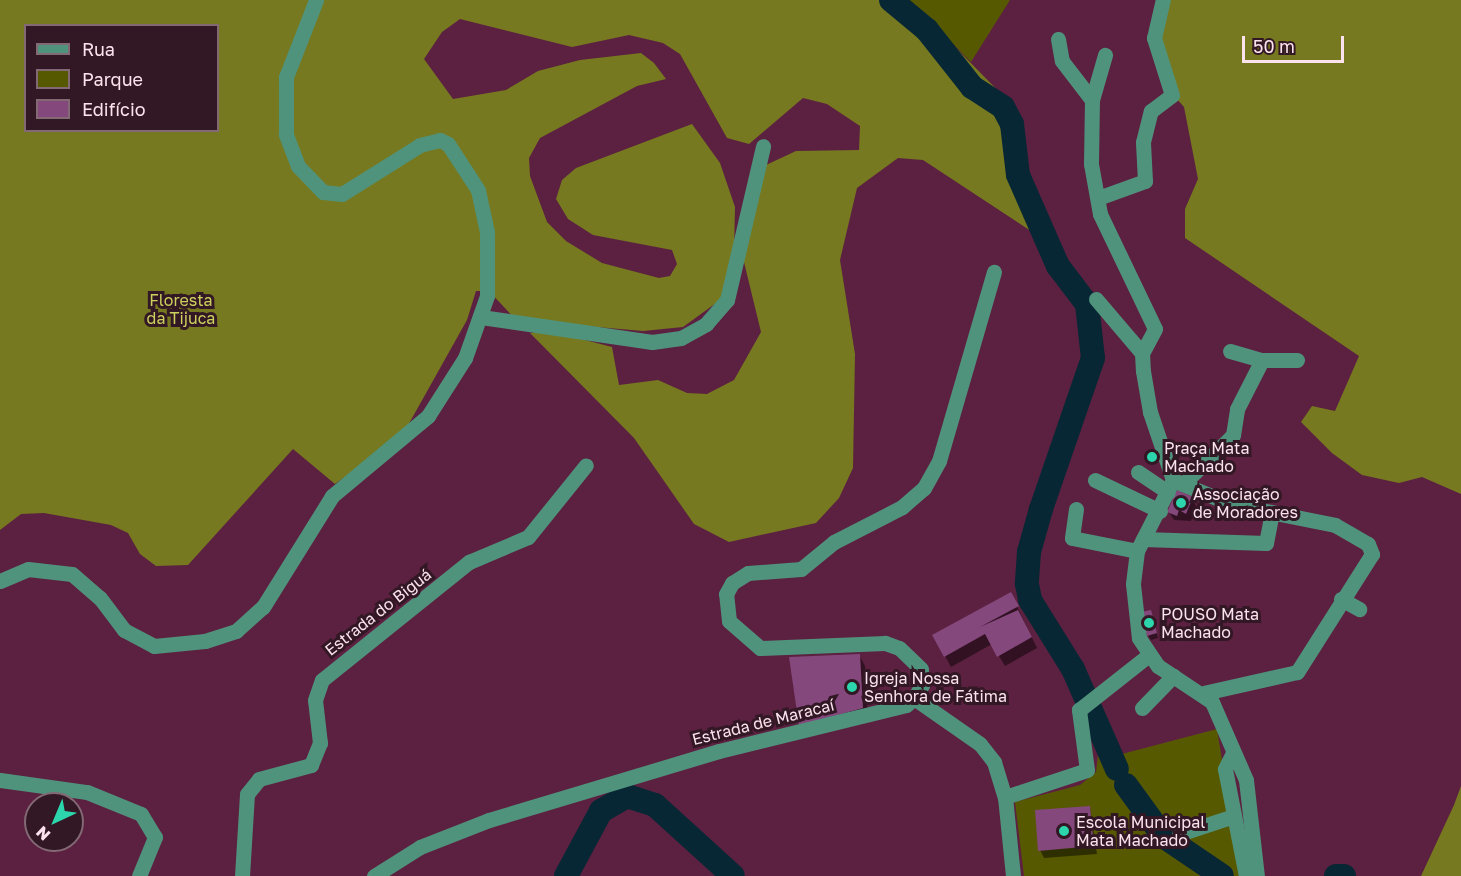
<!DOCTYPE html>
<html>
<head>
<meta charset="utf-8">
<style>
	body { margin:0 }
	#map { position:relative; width:1461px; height:876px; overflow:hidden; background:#5c2140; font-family:"Golos Text",sans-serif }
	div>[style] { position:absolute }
	.green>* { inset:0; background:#575901 }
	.forest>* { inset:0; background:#76791f }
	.shadow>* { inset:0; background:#0007 }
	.river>* { height:24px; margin:-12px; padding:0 12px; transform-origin:12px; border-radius:12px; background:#082735 }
	.building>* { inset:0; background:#84487d }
	.minor>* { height:15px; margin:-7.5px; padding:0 7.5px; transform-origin:7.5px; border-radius:7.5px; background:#50937d }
	.dots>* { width:16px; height:16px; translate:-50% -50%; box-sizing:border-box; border:3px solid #321724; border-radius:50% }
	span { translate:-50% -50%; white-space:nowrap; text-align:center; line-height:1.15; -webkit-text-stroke:6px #321724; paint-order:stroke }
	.park-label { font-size:16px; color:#ccd15d }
	.poi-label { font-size:16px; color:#fbe3ed }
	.left { translate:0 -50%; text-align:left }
	.street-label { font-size:16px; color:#fbe3ed }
	.legend { position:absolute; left:24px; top:24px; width:195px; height:108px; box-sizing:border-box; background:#321724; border:2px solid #826974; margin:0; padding:8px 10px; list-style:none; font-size:18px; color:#fbe3ed }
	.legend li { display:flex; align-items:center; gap:12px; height:30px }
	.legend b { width:30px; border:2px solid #826974 }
	.north { position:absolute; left:24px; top:792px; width:60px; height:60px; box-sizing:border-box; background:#321724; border:2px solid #826974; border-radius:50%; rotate:224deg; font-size:16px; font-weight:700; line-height:24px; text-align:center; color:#fbe3ed }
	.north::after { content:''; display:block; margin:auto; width:21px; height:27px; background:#2cd5ab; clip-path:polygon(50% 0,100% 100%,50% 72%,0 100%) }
	.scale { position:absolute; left:1242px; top:36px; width:102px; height:27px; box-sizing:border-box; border:3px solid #fbe3ed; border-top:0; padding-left:8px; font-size:18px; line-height:21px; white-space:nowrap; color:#fbe3ed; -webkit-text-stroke:4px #321724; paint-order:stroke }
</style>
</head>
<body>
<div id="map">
	<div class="green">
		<i style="clip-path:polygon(909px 0,1010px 0,971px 62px)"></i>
		<i style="clip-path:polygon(1096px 699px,1118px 755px,1217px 729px,1241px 876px,1024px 876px,1015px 802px,1080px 785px,1096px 772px,1098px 755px,1085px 711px)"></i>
	</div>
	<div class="forest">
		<i style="clip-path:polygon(evenodd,0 0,909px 0,1013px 106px,1044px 249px,1034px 233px,923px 160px,898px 158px,857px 188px,840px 260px,855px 354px,853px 468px,839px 498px,816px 523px,729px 542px,694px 524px,634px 438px,530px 333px,550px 331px,612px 347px,619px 385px,658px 380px,687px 393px,707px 394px,734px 380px,761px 332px,743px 258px,766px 165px,796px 151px,859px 150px,860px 126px,827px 104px,803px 98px,749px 144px,727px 138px,680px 54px,663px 43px,629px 35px,572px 47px,460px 19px,442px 32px,424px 59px,453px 99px,506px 90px,538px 71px,580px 60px,641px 53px,654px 63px,666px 79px,637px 86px,540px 138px,529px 158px,530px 176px,547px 222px,566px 241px,602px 263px,659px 278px,670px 276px,677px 264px,672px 250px,593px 235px,568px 219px,556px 199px,562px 180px,576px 168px,692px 124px,720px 163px,735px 207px,734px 251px,723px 298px,683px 327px,643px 331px,516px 320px,489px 291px,476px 291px,467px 320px,402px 436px,335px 484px,293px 449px,188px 565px,156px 566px,140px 554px,128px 533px,111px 525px,44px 513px,21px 514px,0 530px,0 0,26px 26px,218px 26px,218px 130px,26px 130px,26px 26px)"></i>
		<i style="clip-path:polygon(1159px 0,1461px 0,1461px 494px,1422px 477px,1399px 483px,1362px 475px,1332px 453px,1301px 422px,1312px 406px,1335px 411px,1359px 356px,1185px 238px,1185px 209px,1198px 179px,1184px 107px,1160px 80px)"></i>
		<i style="clip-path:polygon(1461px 786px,1461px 876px,1421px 876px,1454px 805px)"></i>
	</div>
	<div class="shadow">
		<i style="clip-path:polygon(1192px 498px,1196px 506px,1191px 521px,1174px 520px,1169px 512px)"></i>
		<i style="clip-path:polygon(1011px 594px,1037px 648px,1005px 666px,992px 644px,951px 667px,934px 635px)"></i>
		<i style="clip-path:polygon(1151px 612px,1158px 638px,1151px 640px,1148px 635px)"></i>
		<i style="clip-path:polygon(859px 655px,865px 666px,868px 719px,801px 726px)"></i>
		<i style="clip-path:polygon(1090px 807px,1097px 854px,1044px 858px,1040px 850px)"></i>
	</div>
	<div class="river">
		<i style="left:891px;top:0;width:47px;rotate:39.8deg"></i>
		<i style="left:927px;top:30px;width:73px;rotate:51.7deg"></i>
		<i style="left:972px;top:87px;width:37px;rotate:33deg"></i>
		<i style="left:1003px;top:107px;width:19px;rotate:62deg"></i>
		<i style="left:1012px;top:124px;width:51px;rotate:83.3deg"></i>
		<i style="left:1018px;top:175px;width:99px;rotate:66.3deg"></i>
		<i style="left:1058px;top:266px;width:48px;rotate:52.7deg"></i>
		<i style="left:1087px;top:304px;width:54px;rotate:83.7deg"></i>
		<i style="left:1093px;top:358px;width:160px;rotate:109deg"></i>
		<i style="left:1041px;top:509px;width:45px;rotate:105.6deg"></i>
		<i style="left:1029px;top:552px;width:32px;rotate:94deg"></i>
		<i style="left:1027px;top:584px;width:16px;rotate:79deg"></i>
		<i style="left:1030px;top:600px;width:81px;rotate:58.1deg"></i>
		<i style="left:1073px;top:669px;width:109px;rotate:66.3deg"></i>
		<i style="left:1126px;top:785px;width:63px;rotate:54deg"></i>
		<i style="left:1163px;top:836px;width:71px;rotate:34.1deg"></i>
		<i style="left:566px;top:876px;width:74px;rotate:-61.7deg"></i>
		<i style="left:601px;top:811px;width:30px;rotate:-30deg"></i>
		<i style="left:627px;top:796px;width:29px;rotate:18deg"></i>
		<i style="left:655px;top:805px;width:105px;rotate:42.3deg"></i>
		<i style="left:1336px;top:876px;width:8px"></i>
	</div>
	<div class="building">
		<i style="clip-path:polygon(1177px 490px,1193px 497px,1186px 514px,1179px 510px,1177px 516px,1167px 512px)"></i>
		<i style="clip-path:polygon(1011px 592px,1019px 606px,980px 627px,1018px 610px,1032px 637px,997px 657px,985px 634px,944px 657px,932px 635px)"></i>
		<i style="clip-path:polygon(1151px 610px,1157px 633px,1147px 636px,1141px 612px)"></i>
		<i style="clip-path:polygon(860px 654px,863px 708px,799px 726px,789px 657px)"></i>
		<i style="clip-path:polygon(1090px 806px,1094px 846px,1038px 851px,1035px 810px)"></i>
	</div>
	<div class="minor">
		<i style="left:1058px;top:39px;width:22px;rotate:80deg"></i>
		<i style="left:1062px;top:61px;width:49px;rotate:52.4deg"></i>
		<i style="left:1092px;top:100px;width:64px;rotate:90.9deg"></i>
		<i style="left:1091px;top:164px;width:51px;rotate:79.8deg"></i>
		<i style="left:1100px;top:214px;width:127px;rotate:64.4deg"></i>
		<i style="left:1155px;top:329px;width:27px;rotate:118deg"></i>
		<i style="left:1142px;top:353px;width:18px;rotate:87deg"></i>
		<i style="left:1143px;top:371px;width:42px;rotate:80.3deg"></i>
		<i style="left:1150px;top:412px;width:72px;rotate:71.3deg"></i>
		<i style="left:1173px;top:480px;width:80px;rotate:116.9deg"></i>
		<i style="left:1137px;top:551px;width:33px;rotate:97deg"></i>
		<i style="left:1133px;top:584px;width:54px;rotate:83.7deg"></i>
		<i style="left:1139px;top:638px;width:34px;rotate:56deg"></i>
		<i style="left:1158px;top:666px;width:65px;rotate:33.7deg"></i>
		<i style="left:1212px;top:702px;width:85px;rotate:66.4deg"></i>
		<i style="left:1246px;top:780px;width:97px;rotate:83.5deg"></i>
		<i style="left:1092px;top:100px;width:47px;rotate:-73.9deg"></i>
		<i style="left:1098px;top:198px;width:50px;rotate:-19.9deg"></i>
		<i style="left:1145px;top:181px;width:39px;rotate:-93deg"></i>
		<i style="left:1143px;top:142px;width:32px;rotate:-76deg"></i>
		<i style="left:1151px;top:111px;width:26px;rotate:-37deg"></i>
		<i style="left:1172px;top:95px;width:60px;rotate:-107.5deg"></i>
		<i style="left:1154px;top:38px;width:39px;rotate:-77deg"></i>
		<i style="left:1096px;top:299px;width:71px;rotate:49.6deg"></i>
		<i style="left:481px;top:317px;width:173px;rotate:8.3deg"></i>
		<i style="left:652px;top:342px;width:29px;rotate:-8deg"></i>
		<i style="left:681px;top:338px;width:29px;rotate:-29deg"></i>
		<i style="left:706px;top:324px;width:32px;rotate:-49deg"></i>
		<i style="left:727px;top:300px;width:158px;rotate:-76.8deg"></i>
		<i style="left:1230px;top:351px;width:33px;rotate:16deg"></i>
		<i style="left:1138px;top:472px;width:36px;rotate:34deg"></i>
		<i style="left:1095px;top:480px;width:72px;rotate:25.5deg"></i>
		<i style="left:1173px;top:480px;width:63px;rotate:22.5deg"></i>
		<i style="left:1231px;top:504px;width:106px;rotate:11.4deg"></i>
		<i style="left:1335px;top:525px;width:38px;rotate:30deg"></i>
		<i style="left:1368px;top:544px;width:11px;rotate:68deg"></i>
		<i style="left:1372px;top:554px;width:140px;rotate:122.4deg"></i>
		<i style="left:1297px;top:672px;width:95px;rotate:167.3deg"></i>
		<i style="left:1183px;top:484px;width:70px;rotate:-44.4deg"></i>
		<i style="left:1233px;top:435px;width:26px;rotate:-81deg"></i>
		<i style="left:1237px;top:409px;width:55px;rotate:-63deg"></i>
		<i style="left:1262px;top:360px;width:35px"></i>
		<i style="left:1076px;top:509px;width:29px;rotate:98deg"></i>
		<i style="left:1072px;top:538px;width:66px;rotate:11.3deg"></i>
		<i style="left:1143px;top:539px;width:123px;rotate:1.9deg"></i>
		<i style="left:1266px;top:543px;width:31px;rotate:-79deg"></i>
		<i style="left:0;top:581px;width:30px;rotate:-23deg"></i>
		<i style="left:28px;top:569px;width:44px;rotate:6.5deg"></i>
		<i style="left:72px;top:574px;width:37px;rotate:41deg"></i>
		<i style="left:100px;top:598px;width:40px;rotate:53deg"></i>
		<i style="left:124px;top:630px;width:34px;rotate:28deg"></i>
		<i style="left:154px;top:646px;width:51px;rotate:-5.6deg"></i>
		<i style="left:205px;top:641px;width:33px;rotate:-18deg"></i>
		<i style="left:236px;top:631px;width:36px;rotate:-42deg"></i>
		<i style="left:263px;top:607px;width:131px;rotate:-58.1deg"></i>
		<i style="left:332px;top:496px;width:125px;rotate:-39.8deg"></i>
		<i style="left:428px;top:416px;width:69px;rotate:-57.5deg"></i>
		<i style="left:465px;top:358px;width:66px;rotate:-70.5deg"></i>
		<i style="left:487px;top:296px;width:64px;rotate:-90deg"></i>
		<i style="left:487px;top:232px;width:43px;rotate:-102.1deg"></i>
		<i style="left:478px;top:190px;width:55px;rotate:-123.1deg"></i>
		<i style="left:448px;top:144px;width:9px;rotate:-153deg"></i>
		<i style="left:440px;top:140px;width:21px;rotate:166deg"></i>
		<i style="left:420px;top:145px;width:92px;rotate:147.9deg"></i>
		<i style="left:342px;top:194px;width:19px;rotate:-174deg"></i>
		<i style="left:323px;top:192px;width:36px;rotate:-134deg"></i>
		<i style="left:298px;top:166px;width:34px;rotate:-111deg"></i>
		<i style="left:286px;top:134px;width:57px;rotate:-90deg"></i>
		<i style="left:286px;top:77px;width:83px;rotate:-68.7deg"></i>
		<i style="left:1341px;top:599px;width:21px;rotate:29deg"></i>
		<i style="left:914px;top:698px;width:80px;rotate:34.9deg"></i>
		<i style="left:980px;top:744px;width:23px;rotate:52deg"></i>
		<i style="left:994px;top:762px;width:37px;rotate:73deg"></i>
		<i style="left:1005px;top:797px;width:79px;rotate:84.2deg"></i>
		<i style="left:1142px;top:708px;width:45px;rotate:-45.9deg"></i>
		<i style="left:1233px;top:753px;width:18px;rotate:117deg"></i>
		<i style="left:1225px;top:769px;width:109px;rotate:78.9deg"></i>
		<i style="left:0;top:780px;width:88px;rotate:7.9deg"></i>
		<i style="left:87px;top:792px;width:58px;rotate:22.2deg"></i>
		<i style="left:141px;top:814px;width:27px;rotate:59deg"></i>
		<i style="left:155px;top:837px;width:42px;rotate:112.3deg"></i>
		<i style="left:1005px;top:797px;width:86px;rotate:-18.2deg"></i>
		<i style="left:1087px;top:770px;width:61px;rotate:-97.6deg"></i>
		<i style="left:1079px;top:710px;width:89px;rotate:-38.2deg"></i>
		<i style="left:1179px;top:834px;width:58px;rotate:-18.1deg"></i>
		<i style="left:242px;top:876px;width:82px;rotate:-86.5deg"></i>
		<i style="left:247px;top:794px;width:19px;rotate:-51deg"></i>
		<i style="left:259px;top:779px;width:54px;rotate:-15.1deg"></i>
		<i style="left:311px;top:765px;width:24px;rotate:-68deg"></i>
		<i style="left:320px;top:743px;width:43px;rotate:-96.6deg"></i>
		<i style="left:315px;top:700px;width:21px;rotate:-71deg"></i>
		<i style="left:322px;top:680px;width:189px;rotate:-38.8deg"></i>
		<i style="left:469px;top:562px;width:64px;rotate:-23deg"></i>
		<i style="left:528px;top:537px;width:92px;rotate:-51.1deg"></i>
		<i style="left:374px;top:876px;width:54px;rotate:-32.2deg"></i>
		<i style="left:420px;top:847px;width:74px;rotate:-21.4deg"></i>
		<i style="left:489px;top:820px;width:240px;rotate:-16.7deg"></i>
		<i style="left:719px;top:751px;width:193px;rotate:-13.8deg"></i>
		<i style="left:906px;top:705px;width:11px;rotate:-41deg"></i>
		<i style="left:914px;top:698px;width:15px;rotate:-58deg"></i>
		<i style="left:922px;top:685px;width:16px;rotate:-94deg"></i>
		<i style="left:921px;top:669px;width:30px;rotate:-136deg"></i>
		<i style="left:899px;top:648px;width:15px;rotate:-160deg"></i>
		<i style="left:885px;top:643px;width:125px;rotate:177.7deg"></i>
		<i style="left:760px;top:648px;width:41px;rotate:-138.9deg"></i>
		<i style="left:729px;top:621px;width:27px;rotate:-96deg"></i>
		<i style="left:726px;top:594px;width:13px;rotate:-61deg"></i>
		<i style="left:732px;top:583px;width:19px;rotate:-32deg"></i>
		<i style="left:748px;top:573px;width:53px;rotate:-4.3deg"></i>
		<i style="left:801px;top:569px;width:43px;rotate:-39.3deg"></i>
		<i style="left:834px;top:542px;width:76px;rotate:-27.2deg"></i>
		<i style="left:902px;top:507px;width:29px;rotate:-41deg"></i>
		<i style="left:924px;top:488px;width:31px;rotate:-61deg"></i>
		<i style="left:939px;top:461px;width:197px;rotate:-73.8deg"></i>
	</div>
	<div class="dots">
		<i style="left:1152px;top:457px;background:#2cd5ab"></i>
		<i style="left:1181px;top:503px;background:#2cd5ab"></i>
		<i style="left:1149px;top:623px;background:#2cd5ab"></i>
		<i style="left:852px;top:687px;background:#2cd5ab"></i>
		<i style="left:1064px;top:831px;background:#2cd5ab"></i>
	</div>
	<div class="park-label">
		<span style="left:181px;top:309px">Floresta<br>da Tijuca</span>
	</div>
	<div class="poi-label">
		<span class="left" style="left:1164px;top:457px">Praça Mata<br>Machado</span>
		<span class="left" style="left:1193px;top:503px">Associação<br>de Moradores</span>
		<span class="left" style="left:1161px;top:623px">POUSO Mata<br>Machado</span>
		<span class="left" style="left:864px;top:687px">Igreja Nossa<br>Senhora de Fátima</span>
		<span class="left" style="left:1076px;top:831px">Escola Municipal<br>Mata Machado</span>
	</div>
	<div class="street-label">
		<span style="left:378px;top:612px;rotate:-38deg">Estrada do Biguá</span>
		<span style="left:763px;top:722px;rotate:-14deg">Estrada de Maracaí</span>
	</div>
	<ul class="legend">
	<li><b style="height:8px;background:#50937d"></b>Rua</li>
	<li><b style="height:16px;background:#575901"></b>Parque</li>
	<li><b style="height:16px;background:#84487d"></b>Edifício</li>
	</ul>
	<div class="north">N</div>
	<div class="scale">50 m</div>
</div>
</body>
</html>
